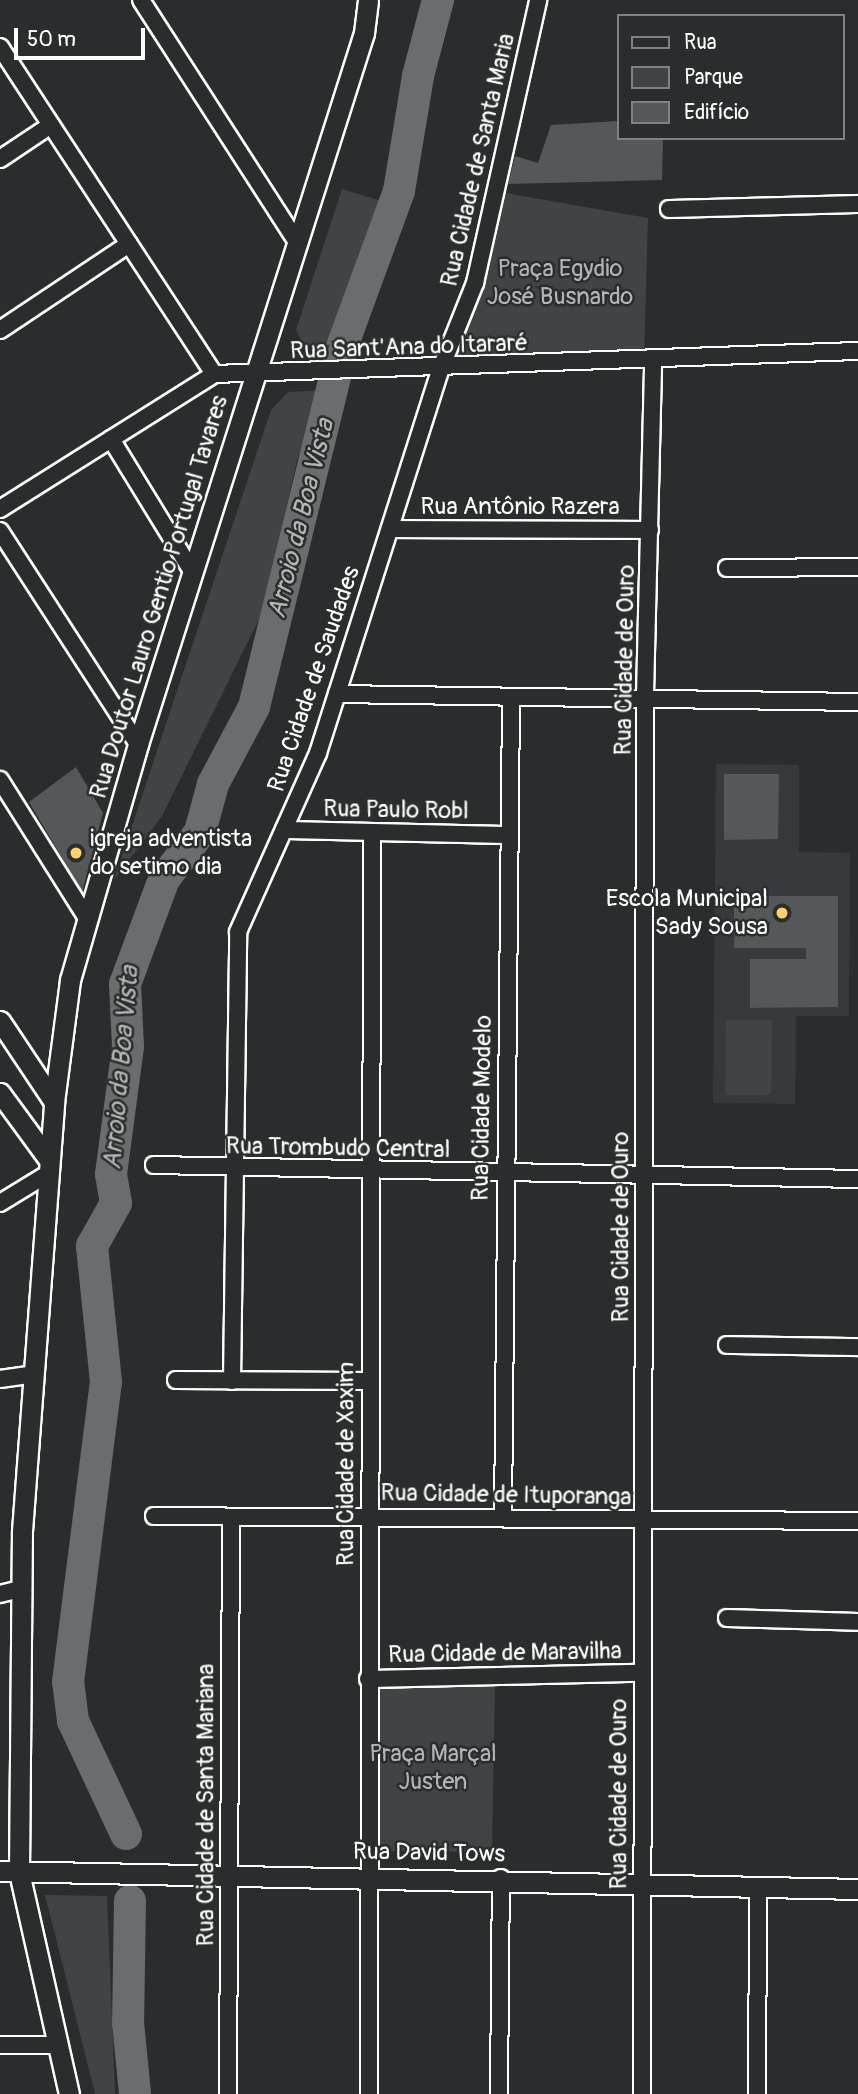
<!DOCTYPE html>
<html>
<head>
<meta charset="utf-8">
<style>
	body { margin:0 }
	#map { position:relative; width:858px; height:2094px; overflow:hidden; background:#2a2d2e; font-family:Pangolin,sans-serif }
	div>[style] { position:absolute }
	.built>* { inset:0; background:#373a3b }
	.green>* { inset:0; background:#414445 }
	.river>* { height:32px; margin:-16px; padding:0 16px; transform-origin:16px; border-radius:16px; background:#6a6c6d }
	.building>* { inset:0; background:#555758 }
	.roads { filter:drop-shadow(2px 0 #fff) drop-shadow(-2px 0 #fff) drop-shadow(0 2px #fff) drop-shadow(0 -2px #fff) }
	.minor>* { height:16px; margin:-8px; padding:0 8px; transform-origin:8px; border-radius:8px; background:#2a2d2e }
	.tertiary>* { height:19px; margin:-9.5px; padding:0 9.5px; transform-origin:9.5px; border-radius:9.5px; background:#2a2d2e }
	.dots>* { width:19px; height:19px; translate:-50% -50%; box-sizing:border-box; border:4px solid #2a2d2e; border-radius:50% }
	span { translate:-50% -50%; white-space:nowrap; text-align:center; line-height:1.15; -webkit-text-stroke:5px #2a2d2e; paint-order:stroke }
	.street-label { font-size:24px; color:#fff }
	.park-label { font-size:24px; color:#b3b4b5 }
	.poi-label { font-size:24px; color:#fff }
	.left { translate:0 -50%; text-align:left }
	.right { translate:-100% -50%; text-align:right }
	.water-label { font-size:26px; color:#b4b6b6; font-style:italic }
	.legend { position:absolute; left:617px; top:14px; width:228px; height:126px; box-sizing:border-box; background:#2a2d2e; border:2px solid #7f8182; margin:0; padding:9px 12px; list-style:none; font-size:21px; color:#fff }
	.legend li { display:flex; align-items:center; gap:14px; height:35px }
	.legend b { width:35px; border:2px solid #7f8182 }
	.scale { position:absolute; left:14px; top:28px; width:131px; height:32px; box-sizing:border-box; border:4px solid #fff; border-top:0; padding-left:9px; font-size:21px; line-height:24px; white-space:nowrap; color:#fff; -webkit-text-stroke:5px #2a2d2e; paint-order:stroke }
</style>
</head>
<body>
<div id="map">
	<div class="built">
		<i style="clip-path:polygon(716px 764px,799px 765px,799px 852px,850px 853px,849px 1016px,796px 1016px,795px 1104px,713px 1103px)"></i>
	</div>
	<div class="green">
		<i style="clip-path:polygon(342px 189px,381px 201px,379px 224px,338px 352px,306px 352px,296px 330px)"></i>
		<i style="clip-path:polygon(499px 192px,648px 218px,644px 359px,444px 366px)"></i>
		<i style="clip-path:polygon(327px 390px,297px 460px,263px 611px,162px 816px,114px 880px,271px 410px,288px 392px)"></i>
		<i style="clip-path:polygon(726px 1020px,772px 1020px,771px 1095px,725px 1095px)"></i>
		<i style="clip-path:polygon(373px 1682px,495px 1684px,492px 1852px,374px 1851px)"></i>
		<i style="clip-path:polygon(45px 1895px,107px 1896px,115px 2094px,95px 2094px)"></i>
	</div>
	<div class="river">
		<i style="left:126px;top:1834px;width:125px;rotate:-115.1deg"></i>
		<i style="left:73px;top:1721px;width:39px;rotate:-97deg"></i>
		<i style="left:68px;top:1682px;width:302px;rotate:-82.8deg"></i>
		<i style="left:106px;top:1382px;width:137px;rotate:-95.9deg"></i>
		<i style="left:92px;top:1246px;width:49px;rotate:-60.8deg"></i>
		<i style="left:116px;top:1203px;width:29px;rotate:-100deg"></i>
		<i style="left:111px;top:1174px;width:129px;rotate:-82.4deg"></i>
		<i style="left:128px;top:1046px;width:62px;rotate:-92.8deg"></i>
		<i style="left:125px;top:984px;width:112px;rotate:-69.6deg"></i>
		<i style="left:164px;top:879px;width:59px;rotate:-52.5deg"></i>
		<i style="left:200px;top:832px;width:50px;rotate:-74.8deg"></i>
		<i style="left:213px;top:784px;width:87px;rotate:-62deg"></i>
		<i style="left:254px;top:707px;width:374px;rotate:-76.2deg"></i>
		<i style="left:343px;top:344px;width:163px;rotate:-69.9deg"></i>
		<i style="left:399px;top:191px;width:117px;rotate:-80.6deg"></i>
		<i style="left:418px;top:76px;width:79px;rotate:-75.3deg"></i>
		<i style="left:130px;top:1901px;width:121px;rotate:90.9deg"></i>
		<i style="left:128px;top:2022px;width:72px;rotate:84.4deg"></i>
	</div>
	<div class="building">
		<i style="clip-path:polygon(618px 121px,618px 138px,663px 138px,662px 180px,508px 184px,515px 156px,538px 163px,551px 125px)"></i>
		<i style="clip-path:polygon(76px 767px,103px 813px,82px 892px,29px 802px)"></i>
		<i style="clip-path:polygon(724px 774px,779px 774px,778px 839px,724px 840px)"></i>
		<i style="clip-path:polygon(734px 896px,838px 896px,838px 1007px,750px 1008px,750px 959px,806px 959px,806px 948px,734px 948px)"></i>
	</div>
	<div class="roads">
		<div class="minor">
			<i style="left:141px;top:0;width:288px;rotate:57.2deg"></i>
			<i style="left:0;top:47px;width:391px;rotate:56.8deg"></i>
			<i style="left:0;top:159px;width:61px;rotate:-33.7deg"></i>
			<i style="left:669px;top:209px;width:189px;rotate:-1.5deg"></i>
			<i style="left:0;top:330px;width:155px;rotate:-33.7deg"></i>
			<i style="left:111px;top:439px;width:155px;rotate:58.5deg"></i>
			<i style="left:0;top:509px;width:253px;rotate:-32.2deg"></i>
			<i style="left:214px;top:374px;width:644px;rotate:-2.05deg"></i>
			<i style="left:390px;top:529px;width:260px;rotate:0.2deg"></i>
			<i style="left:0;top:531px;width:254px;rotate:57.1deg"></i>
			<i style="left:727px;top:568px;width:131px;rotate:-0.4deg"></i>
			<i style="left:337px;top:694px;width:521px;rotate:0.88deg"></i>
			<i style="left:0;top:780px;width:160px;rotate:57.8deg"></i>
			<i style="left:284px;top:830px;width:224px;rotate:1.3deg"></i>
			<i style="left:154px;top:1165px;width:704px;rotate:1.14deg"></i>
			<i style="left:0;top:1203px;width:57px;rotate:-31.5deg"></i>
			<i style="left:727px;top:1345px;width:131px;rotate:0.9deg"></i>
			<i style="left:0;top:1379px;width:34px;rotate:-8deg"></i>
			<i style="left:176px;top:1380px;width:193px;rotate:0.3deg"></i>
			<i style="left:232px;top:1381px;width:449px;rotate:-89.2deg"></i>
			<i style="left:238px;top:932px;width:196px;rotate:-65.9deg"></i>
			<i style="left:318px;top:753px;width:404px;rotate:-72.3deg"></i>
			<i style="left:441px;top:368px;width:92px;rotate:-68.2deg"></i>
			<i style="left:475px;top:283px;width:290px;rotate:-77.4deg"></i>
			<i style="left:154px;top:1516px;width:704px;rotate:0.41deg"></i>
			<i style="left:503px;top:1518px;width:820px;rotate:-89.44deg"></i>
			<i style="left:0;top:1594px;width:21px;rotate:-14deg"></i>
			<i style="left:727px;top:1618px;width:131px;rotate:1.7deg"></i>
			<i style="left:368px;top:1679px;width:274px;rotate:-1.3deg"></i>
			<i style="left:0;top:2045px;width:56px"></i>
			<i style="left:228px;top:2094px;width:577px;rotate:-89.7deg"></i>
			<i style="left:369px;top:2094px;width:1260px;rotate:-89.86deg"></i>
			<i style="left:499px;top:2094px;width:216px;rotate:-89.5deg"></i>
			<i style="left:642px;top:2094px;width:1399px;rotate:-89.88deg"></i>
			<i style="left:645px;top:695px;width:334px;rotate:-88.6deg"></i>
			<i style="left:757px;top:2094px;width:207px;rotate:-89.7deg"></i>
		</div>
		<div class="tertiary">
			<i style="left:0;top:1021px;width:97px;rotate:56.3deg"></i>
			<i style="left:0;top:1093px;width:83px;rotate:53.8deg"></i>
			<i style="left:0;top:1871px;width:858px;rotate:1.2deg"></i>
			<i style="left:69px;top:2094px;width:228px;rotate:-102.7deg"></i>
			<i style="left:19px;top:1872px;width:341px;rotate:-89.5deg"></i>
			<i style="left:22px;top:1531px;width:430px;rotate:-85.7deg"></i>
			<i style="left:54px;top:1102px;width:123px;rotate:-82.5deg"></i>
			<i style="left:70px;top:980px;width:246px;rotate:-73.9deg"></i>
			<i style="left:138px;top:744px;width:746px;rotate:-72.37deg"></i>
			<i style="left:364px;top:33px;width:33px;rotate:-83deg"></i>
		</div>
	</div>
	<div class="dots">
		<i style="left:76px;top:853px;background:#ffd166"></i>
		<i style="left:782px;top:913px;background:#ffd166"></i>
	</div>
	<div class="street-label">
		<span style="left:478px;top:160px;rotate:-77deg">Rua Cidade de Santa Maria</span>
		<span style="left:409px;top:347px;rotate:-2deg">Rua Sant'Ana do Itararé</span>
		<span style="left:520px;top:507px">Rua Antônio Razera</span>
		<span style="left:159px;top:597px;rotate:-73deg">Rua Doutor Lauro Gentio Portugal Tavares</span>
		<span style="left:625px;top:660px;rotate:-89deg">Rua Cidade de Ouro</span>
		<span style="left:314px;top:679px;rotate:-71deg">Rua Cidade de Saudades</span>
		<span style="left:396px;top:810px;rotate:1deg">Rua Paulo Robl</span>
		<span style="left:482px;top:1108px;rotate:-89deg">Rua Cidade Modelo</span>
		<span style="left:338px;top:1148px;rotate:1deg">Rua Trombudo Central</span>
		<span style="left:621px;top:1227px;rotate:-90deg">Rua Cidade de Ouro</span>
		<span style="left:346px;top:1464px;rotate:-90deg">Rua Cidade de Xaxim</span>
		<span style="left:506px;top:1495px;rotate:1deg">Rua Cidade de Ituporanga</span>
		<span style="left:505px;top:1653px;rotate:-1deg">Rua Cidade de Maravilha</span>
		<span style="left:619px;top:1794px;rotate:-90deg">Rua Cidade de Ouro</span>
		<span style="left:206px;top:1805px;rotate:-90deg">Rua Cidade de Santa Mariana</span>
		<span style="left:429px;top:1853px;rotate:1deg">Rua David Tows</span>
	</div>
	<div class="park-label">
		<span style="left:560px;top:283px">Praça Egydio<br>José Busnardo</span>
		<span style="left:433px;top:1768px">Praça Marçal<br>Justen</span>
	</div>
	<div class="poi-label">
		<span class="left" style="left:90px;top:853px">igreja adventista<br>do setimo dia</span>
		<span class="right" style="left:768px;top:913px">Escola Municipal<br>Sady Sousa</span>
	</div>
	<div class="water-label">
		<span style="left:302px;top:519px;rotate:-76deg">Arroio da Boa Vista</span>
		<span style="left:122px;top:1068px;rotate:-85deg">Arroio da Boa Vista</span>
	</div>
	<ul class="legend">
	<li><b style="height:9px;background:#2a2d2e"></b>Rua</li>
	<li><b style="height:19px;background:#414445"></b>Parque</li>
	<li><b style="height:19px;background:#555758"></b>Edifício</li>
	</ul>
	<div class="scale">50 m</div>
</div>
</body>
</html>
